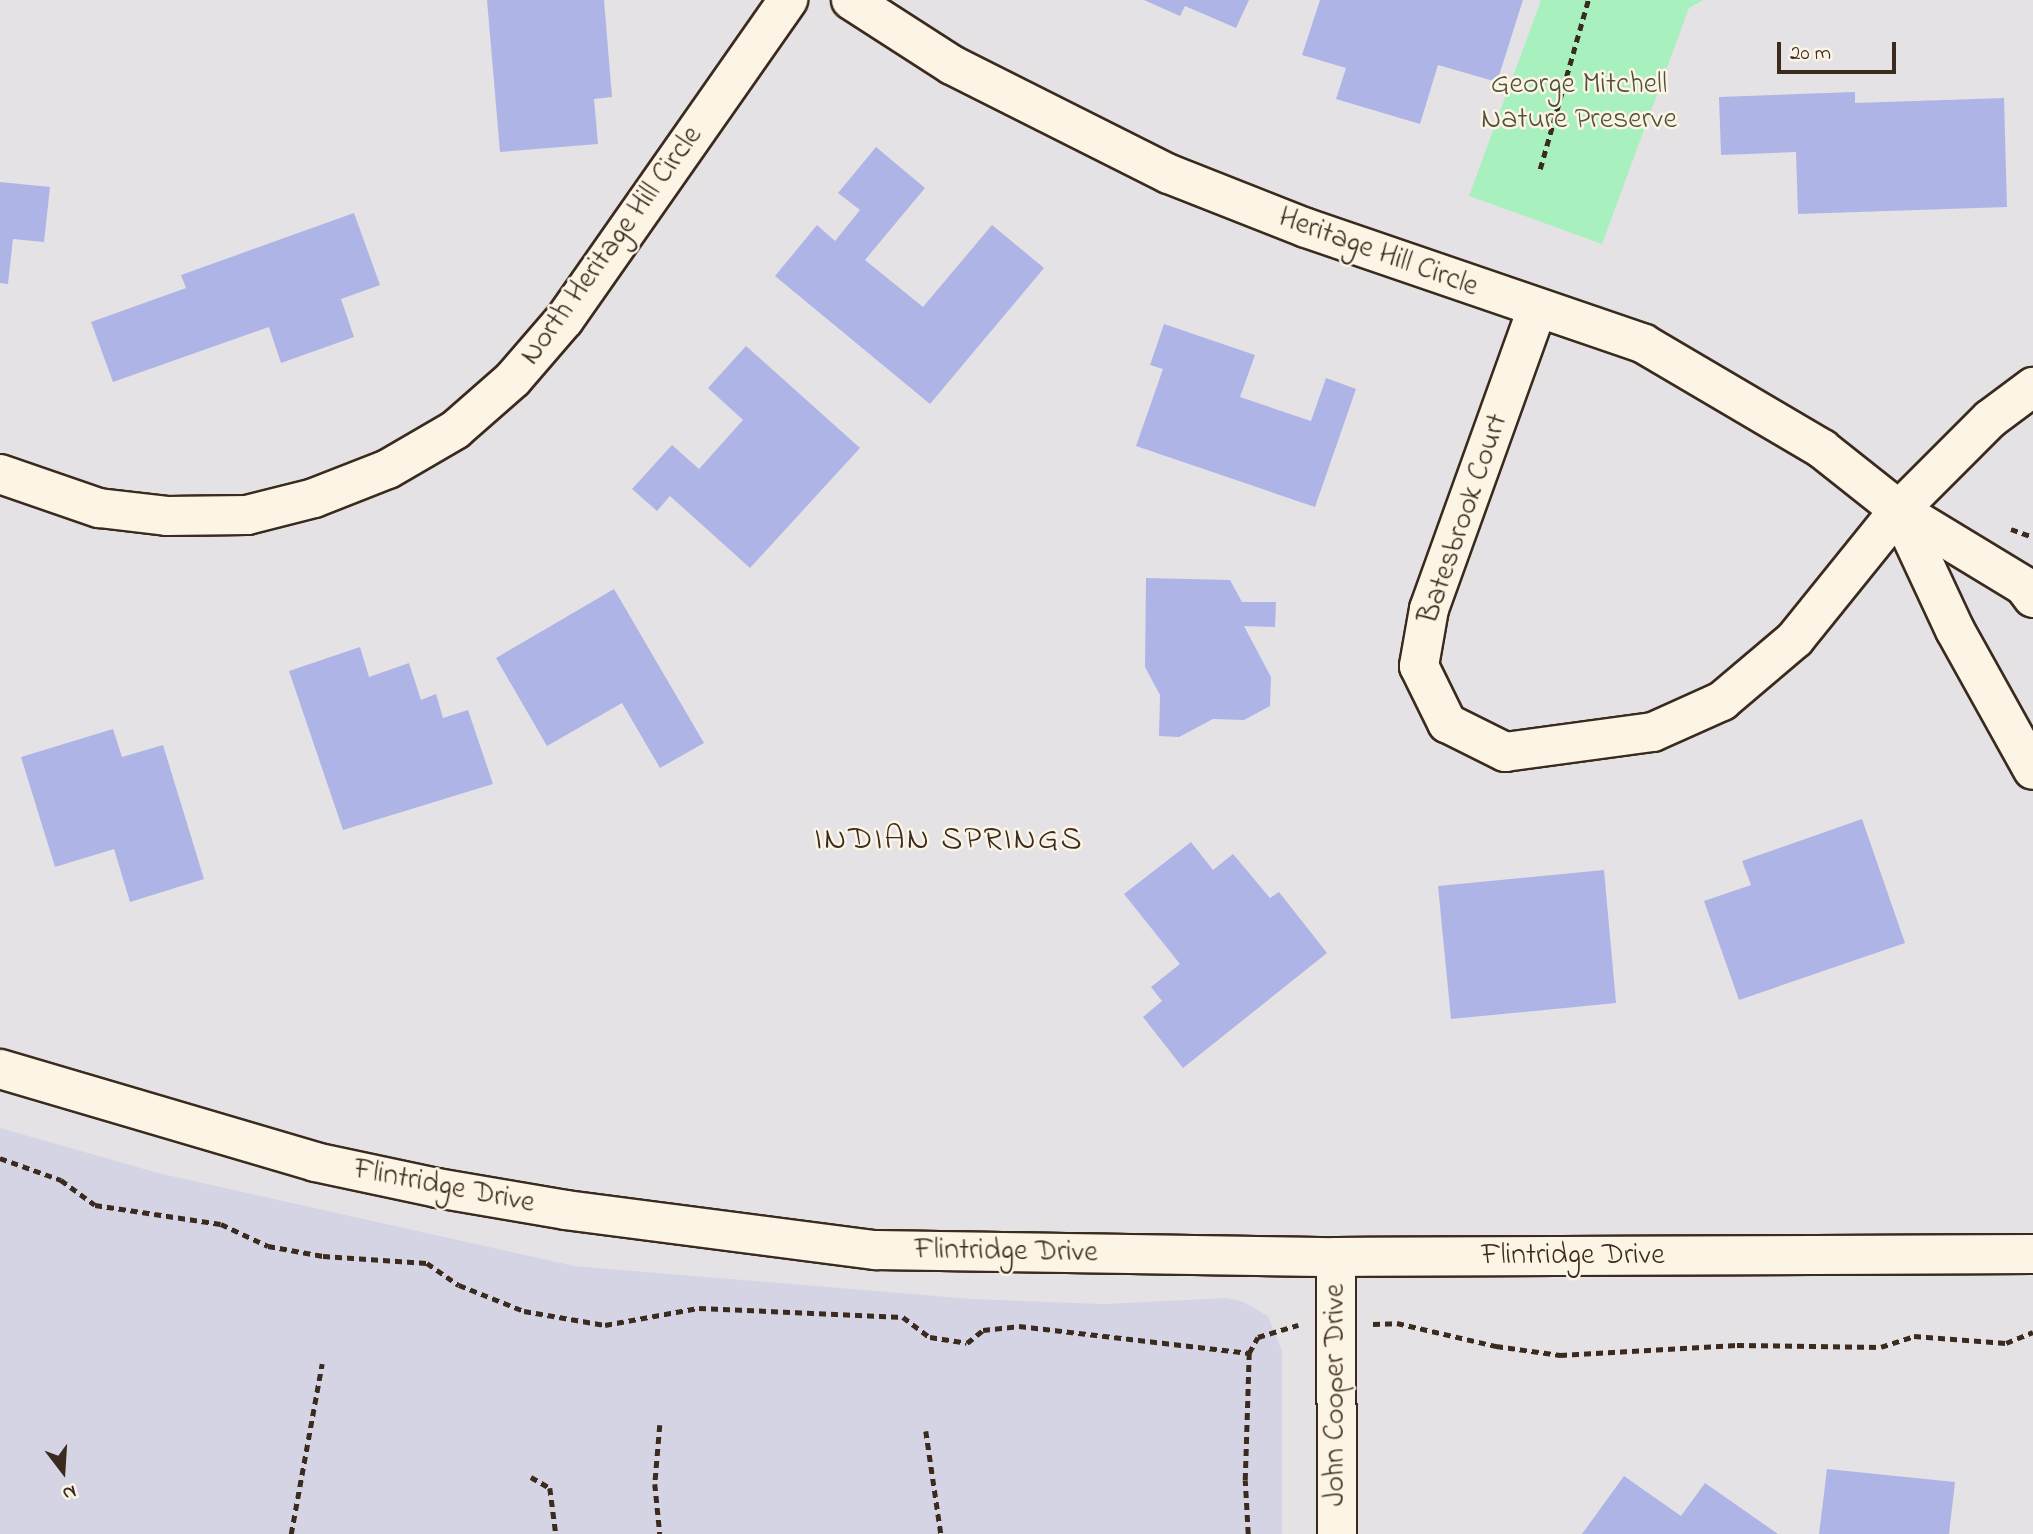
<!DOCTYPE html>
<html>
<head>
<meta charset="utf-8">
<style>
	body { margin:0 }
	#map { position:relative; width:2033px; height:1534px; overflow:hidden; background:#e5e2e5; font-family:"Indie Flower",sans-serif }
	div>[style] { position:absolute }
	.built>* { inset:0; background:#d4d4e5 }
	.green>* { inset:0; background:#a8f0bd }
	.building>* { inset:0; background:#aeb5e6 }
	.path>* { height:4.5px; margin-top:-2.25px; transform-origin:0; background:repeating-linear-gradient(90deg,#3b2a1e 0 7px,transparent 0 12px) }
	.roads { filter:drop-shadow(2px 0 #3b2a1e) drop-shadow(-2px 0 #3b2a1e) drop-shadow(0 2px #3b2a1e) drop-shadow(0 -2px #3b2a1e) }
	.minor>* { height:38px; margin:-19px; padding:0 19px; transform-origin:19px; border-radius:19px; background:#fcf5e5 }
	span { translate:-50% -50%; white-space:nowrap; text-align:center; line-height:1.15; -webkit-text-stroke:5px #fcf5e5; paint-order:stroke }
	.park-label { font-size:30px; color:#51523e }
	.street-label { font-size:30px; color:#3b2a1e }
	.quarter-label { font-size:33px; color:#3b2a1e; letter-spacing:2px }
	.north { position:absolute; left:28px; top:1436px; width:70px; height:70px; -webkit-text-stroke:5px #fcf5e5; paint-order:stroke; rotate:163deg; font-size:19px; font-weight:700; line-height:28px; text-align:center; color:#3b2a1e }
	.north::after { content:''; display:block; margin:auto; width:24px; height:32px; background:#3b2a1e; clip-path:polygon(50% 0,100% 100%,50% 72%,0 100%) }
	.scale { position:absolute; left:1777px; top:42px; width:119px; height:32px; box-sizing:border-box; border:4px solid #3b2a1e; border-top:0; padding-left:9px; font-size:21px; line-height:24px; white-space:nowrap; color:#3b2a1e; -webkit-text-stroke:5px #fcf5e5; paint-order:stroke }
</style>
</head>
<body>
<div id="map">
	<div class="built">
		<i style="clip-path:polygon(0 1128px,158px 1173px,574px 1266px,972px 1299px,1104px 1304px,1227px 1298px,1244px 1302px,1268px 1316px,1282px 1351px,1282px 1534px,0 1534px)"></i>
	</div>
	<div class="green">
		<i style="clip-path:polygon(1541px 0,1703px 0,1689px 8px,1602px 244px,1469px 196px)"></i>
	</div>
	<div class="building">
		<i style="clip-path:polygon(487px 0,604px 0,612px 97px,594px 99px,598px 144px,500px 152px)"></i>
		<i style="clip-path:polygon(1144px 0,1249px 0,1236px 28px,1185px 6px,1180px 16px)"></i>
		<i style="clip-path:polygon(1320px 0,1523px 0,1497px 82px,1438px 65px,1420px 124px,1336px 99px,1346px 68px,1302px 55px)"></i>
		<i style="clip-path:polygon(1855px 92px,1855px 103px,2004px 98px,2007px 207px,1798px 214px,1796px 152px,1721px 155px,1719px 97px)"></i>
		<i style="clip-path:polygon(876px 147px,925px 188px,865px 260px,923px 307px,992px 225px,1044px 268px,930px 404px,775px 276px,817px 225px,835px 241px,860px 210px,838px 193px)"></i>
		<i style="clip-path:polygon(0 182px,50px 187px,44px 242px,13px 239px,8px 284px,0 283px)"></i>
		<i style="clip-path:polygon(354px 213px,380px 285px,341px 299px,354px 337px,281px 363px,269px 327px,113px 382px,91px 322px,186px 288px,181px 275px)"></i>
		<i style="clip-path:polygon(1164px 324px,1255px 355px,1240px 397px,1311px 421px,1326px 378px,1356px 389px,1315px 507px,1136px 446px,1163px 369px,1150px 365px)"></i>
		<i style="clip-path:polygon(746px 346px,860px 448px,750px 568px,670px 496px,657px 511px,632px 489px,672px 445px,699px 469px,743px 420px,708px 388px)"></i>
		<i style="clip-path:polygon(1146px 578px,1230px 580px,1242px 602px,1276px 602px,1275px 627px,1244px 626px,1271px 677px,1270px 706px,1244px 720px,1213px 719px,1179px 737px,1159px 736px,1160px 695px,1145px 667px)"></i>
		<i style="clip-path:polygon(614px 589px,704px 743px,660px 768px,622px 703px,547px 746px,496px 658px)"></i>
		<i style="clip-path:polygon(360px 647px,369px 677px,409px 663px,421px 700px,436px 694px,443px 718px,468px 710px,493px 784px,343px 830px,289px 671px)"></i>
		<i style="clip-path:polygon(113px 729px,122px 757px,163px 745px,204px 879px,130px 902px,114px 849px,55px 867px,21px 757px)"></i>
		<i style="clip-path:polygon(1862px 819px,1905px 943px,1739px 1000px,1704px 901px,1751px 885px,1742px 861px)"></i>
		<i style="clip-path:polygon(1191px 842px,1213px 870px,1233px 854px,1270px 898px,1279px 892px,1327px 953px,1183px 1068px,1143px 1017px,1162px 1001px,1151px 987px,1180px 964px,1124px 894px)"></i>
		<i style="clip-path:polygon(1604px 870px,1616px 1003px,1451px 1019px,1438px 886px)"></i>
		<i style="clip-path:polygon(1827px 1469px,1955px 1482px,1949px 1534px,1819px 1534px)"></i>
		<i style="clip-path:polygon(1624px 1476px,1681px 1516px,1705px 1483px,1778px 1534px,1582px 1534px)"></i>
	</div>
	<div class="path">
		<i style="left:1540px;top:169px;width:176px;rotate:-74.1deg"></i>
		<i style="left:2011px;top:529px;width:23px;rotate:20deg"></i>
		<i style="left:0;top:1158px;width:65px;rotate:19.8deg"></i>
		<i style="left:61px;top:1180px;width:42px;rotate:36.3deg"></i>
		<i style="left:95px;top:1205px;width:127px;rotate:8.6deg"></i>
		<i style="left:221px;top:1224px;width:52px;rotate:25.1deg"></i>
		<i style="left:268px;top:1246px;width:56px;rotate:10.3deg"></i>
		<i style="left:323px;top:1256px;width:104px;rotate:3.9deg"></i>
		<i style="left:427px;top:1263px;width:39px;rotate:35deg"></i>
		<i style="left:459px;top:1285px;width:70px;rotate:21.8deg"></i>
		<i style="left:524px;top:1311px;width:82px;rotate:9.8deg"></i>
		<i style="left:605px;top:1325px;width:96px;rotate:-10.3deg"></i>
		<i style="left:699px;top:1308px;width:204px;rotate:2.5deg"></i>
		<i style="left:903px;top:1317px;width:34px;rotate:37deg"></i>
		<i style="left:930px;top:1337px;width:37px;rotate:9deg"></i>
		<i style="left:967px;top:1343px;width:21px;rotate:-39deg"></i>
		<i style="left:983px;top:1330px;width:36px;rotate:-6deg"></i>
		<i style="left:1019px;top:1326px;width:232px;rotate:6.7deg"></i>
		<i style="left:1249px;top:1353px;width:18px;rotate:-61deg"></i>
		<i style="left:1258px;top:1337px;width:42px;rotate:-16.7deg"></i>
		<i style="left:1373px;top:1324px;width:24px;rotate:-2deg"></i>
		<i style="left:1397px;top:1323px;width:102px;rotate:13.1deg"></i>
		<i style="left:1496px;top:1346px;width:65px;rotate:8deg"></i>
		<i style="left:1560px;top:1355px;width:177px;rotate:-3.2deg"></i>
		<i style="left:1737px;top:1345px;width:144px;rotate:0.8deg"></i>
		<i style="left:1881px;top:1347px;width:35px;rotate:-18deg"></i>
		<i style="left:1914px;top:1336px;width:92px;rotate:4.4deg"></i>
		<i style="left:2006px;top:1343px;width:29px;rotate:-22deg"></i>
		<i style="left:660px;top:1425px;width:59px;rotate:94.8deg"></i>
		<i style="left:655px;top:1484px;width:50px;rotate:84.3deg"></i>
		<i style="left:926px;top:1431px;width:104px;rotate:81.7deg"></i>
		<i style="left:531px;top:1477px;width:22px;rotate:30deg"></i>
		<i style="left:550px;top:1488px;width:46px;rotate:82.6deg"></i>
		<i style="left:291px;top:1534px;width:173px;rotate:-79.7deg"></i>
		<i style="left:1248px;top:1534px;width:54px;rotate:-93.2deg"></i>
		<i style="left:1245px;top:1480px;width:127px;rotate:-88.2deg"></i>
	</div>
	<div class="roads">
		<div class="minor">
			<i style="left:851px;top:0;width:120px;rotate:32.8deg"></i>
			<i style="left:952px;top:65px;width:243px;rotate:26.7deg"></i>
			<i style="left:1169px;top:174px;width:147px;rotate:21.5deg"></i>
			<i style="left:1306px;top:228px;width:357px;rotate:18.9deg"></i>
			<i style="left:1644px;top:344px;width:207px;rotate:30.5deg"></i>
			<i style="left:1822px;top:449px;width:98px;rotate:38.4deg"></i>
			<i style="left:1899px;top:510px;width:146px;rotate:31.3deg"></i>
			<i style="left:2024px;top:586px;width:15px;rotate:53deg"></i>
			<i style="left:1537px;top:309px;width:319px;rotate:109.8deg"></i>
			<i style="left:1429px;top:609px;width:58px;rotate:100deg"></i>
			<i style="left:1419px;top:666px;width:64px;rotate:63.8deg"></i>
			<i style="left:1447px;top:723px;width:65px;rotate:26.6deg"></i>
			<i style="left:1505px;top:752px;width:149px;rotate:-7.7deg"></i>
			<i style="left:1653px;top:732px;width:76px;rotate:-24.2deg"></i>
			<i style="left:1722px;top:701px;width:96px;rotate:-40.3deg"></i>
			<i style="left:1795px;top:639px;width:166px;rotate:-51.1deg"></i>
			<i style="left:1899px;top:510px;width:129px;rotate:-45deg"></i>
			<i style="left:1990px;top:419px;width:54px;rotate:-36.7deg"></i>
			<i style="left:0;top:474px;width:105px;rotate:19deg"></i>
			<i style="left:99px;top:508px;width:68px;rotate:6.7deg"></i>
			<i style="left:167px;top:516px;width:80px;rotate:-0.7deg"></i>
			<i style="left:247px;top:515px;width:69px;rotate:-14.2deg"></i>
			<i style="left:314px;top:498px;width:79px;rotate:-21.4deg"></i>
			<i style="left:388px;top:469px;width:78px;rotate:-30.2deg"></i>
			<i style="left:455px;top:430px;width:77px;rotate:-41.3deg"></i>
			<i style="left:513px;top:379px;width:78px;rotate:-49.2deg"></i>
			<i style="left:564px;top:320px;width:391px;rotate:-55deg"></i>
			<i style="left:1899px;top:510px;width:132px;rotate:65deg"></i>
			<i style="left:1955px;top:630px;width:160px;rotate:60.9deg"></i>
			<i style="left:0;top:1069px;width:328px;rotate:16.4deg"></i>
			<i style="left:315px;top:1162px;width:125px;rotate:12deg"></i>
			<i style="left:437px;top:1188px;width:131px;rotate:9.7deg"></i>
			<i style="left:566px;top:1210px;width:313px;rotate:7.4deg"></i>
			<i style="left:876px;top:1250px;width:460px;rotate:0.9deg"></i>
			<i style="left:1336px;top:1257px;width:697px;rotate:-0.25deg"></i>
			<i style="left:1336px;top:1257px;width:277px;rotate:89.8deg"></i>
		</div>
	</div>
	<div class="park-label">
		<span style="left:1579px;top:102px">George Mitchell<br>Nature Preserve</span>
	</div>
	<div class="street-label">
		<span style="left:612px;top:246px;rotate:-54deg">North Heritage Hill Circle</span>
		<span style="left:1378px;top:253px;rotate:20deg">Heritage Hill Circle</span>
		<span style="left:1464px;top:519px;rotate:-71deg">Batesbrook Court</span>
		<span style="left:444px;top:1187px;rotate:11deg">Flintridge Drive</span>
		<span style="left:1006px;top:1252px;rotate:1deg">Flintridge Drive</span>
		<span style="left:1573px;top:1256px">Flintridge Drive</span>
		<span style="left:1336px;top:1395px;rotate:-90deg">John Cooper Drive</span>
	</div>
	<div class="quarter-label">
		<span style="left:949px;top:841px">INDIAN SPRINGS</span>
	</div>
	<div class="north">N</div>
	<div class="scale">20 m</div>
</div>
</body>
</html>
